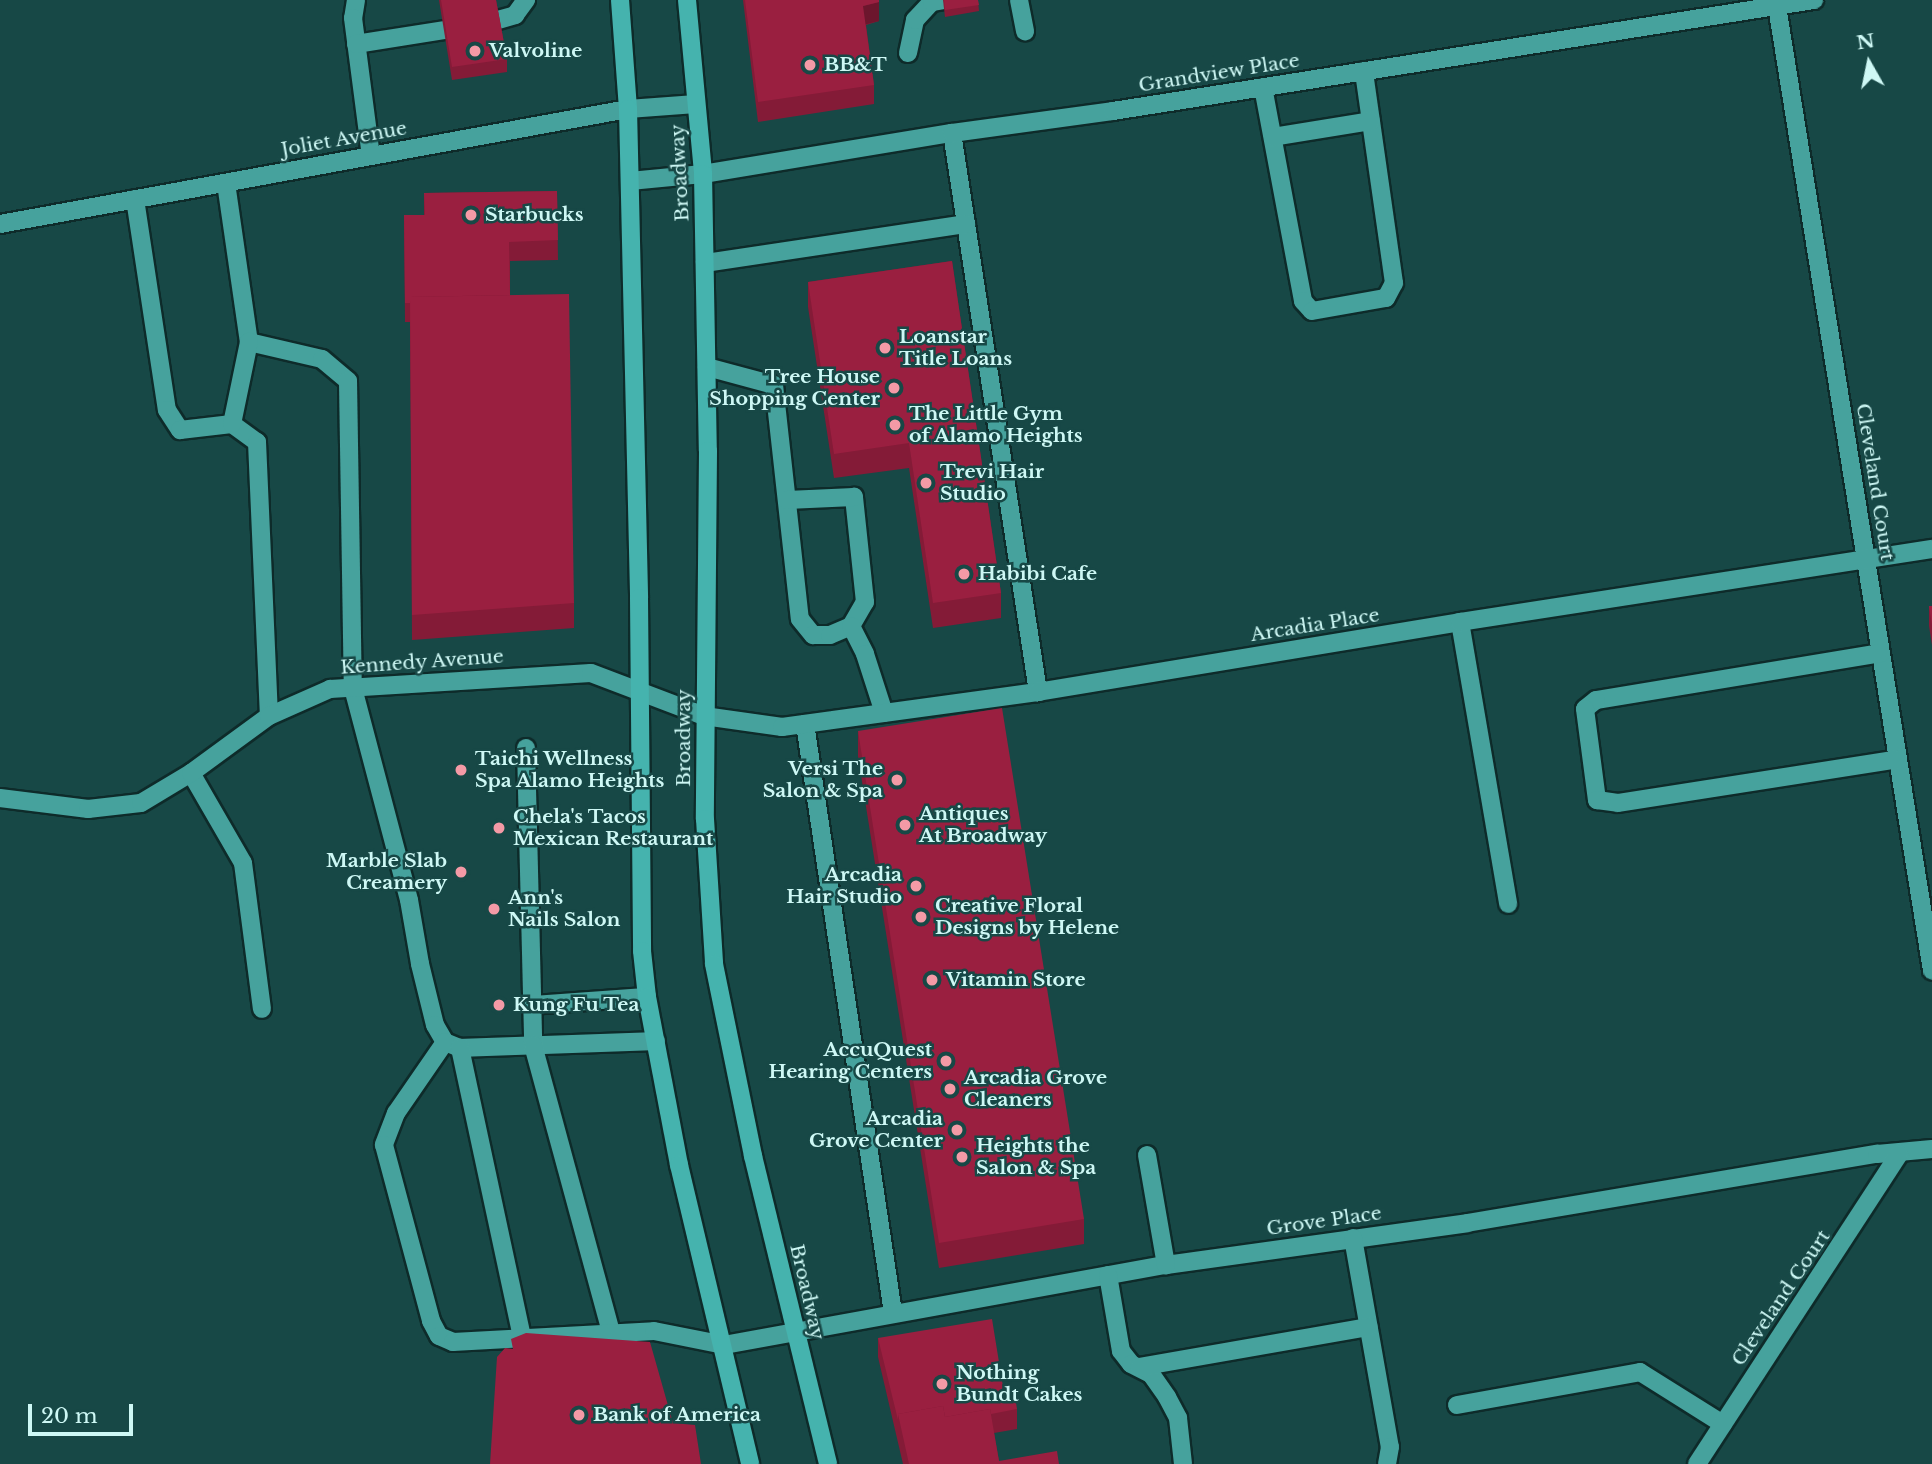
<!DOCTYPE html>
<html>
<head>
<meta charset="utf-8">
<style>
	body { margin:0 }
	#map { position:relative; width:1932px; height:1464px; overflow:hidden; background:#174846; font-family:"Libre Baskerville",serif }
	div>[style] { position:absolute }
	.roads { filter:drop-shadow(2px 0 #0e2b2a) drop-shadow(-2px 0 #0e2b2a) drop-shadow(0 2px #0e2b2a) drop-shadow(0 -2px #0e2b2a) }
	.minor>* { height:18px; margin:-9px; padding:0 9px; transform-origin:9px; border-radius:9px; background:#46a29d }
	.major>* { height:18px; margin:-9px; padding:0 9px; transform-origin:9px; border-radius:9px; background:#45b3ae }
	.wall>* { inset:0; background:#841b37 }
	.shaded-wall>* { inset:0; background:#6c162d }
	.building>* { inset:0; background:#9a1f40 }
	.dots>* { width:19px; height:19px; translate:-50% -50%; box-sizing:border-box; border:4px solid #174846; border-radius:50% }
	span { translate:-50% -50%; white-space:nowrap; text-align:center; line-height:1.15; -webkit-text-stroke:5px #174846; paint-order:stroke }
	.poi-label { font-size:19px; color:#cef8f5; font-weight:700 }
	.left { translate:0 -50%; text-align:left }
	.right { translate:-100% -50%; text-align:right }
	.street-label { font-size:19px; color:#cef8f5 }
	.north { position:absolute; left:1834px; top:28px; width:70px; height:70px; -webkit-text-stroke:5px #174846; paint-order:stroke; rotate:351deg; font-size:19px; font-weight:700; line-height:28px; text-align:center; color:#cef8f5 }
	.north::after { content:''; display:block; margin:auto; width:24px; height:32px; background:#cef8f5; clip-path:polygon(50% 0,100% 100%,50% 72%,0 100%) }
	.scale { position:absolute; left:28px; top:1404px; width:105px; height:32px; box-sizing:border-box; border:4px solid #cef8f5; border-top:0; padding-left:9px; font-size:21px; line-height:24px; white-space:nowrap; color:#cef8f5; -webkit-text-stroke:5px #174846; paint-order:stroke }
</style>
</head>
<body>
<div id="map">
	<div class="roads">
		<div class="minor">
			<i style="left:356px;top:0;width:18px;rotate:99deg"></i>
			<i style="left:353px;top:18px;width:139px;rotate:82.6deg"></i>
			<i style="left:1019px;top:0;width:32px;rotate:79deg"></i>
			<i style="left:1776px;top:0;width:983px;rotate:80.87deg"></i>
			<i style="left:498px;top:20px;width:18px;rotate:-16deg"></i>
			<i style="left:515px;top:15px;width:19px;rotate:-54deg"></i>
			<i style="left:356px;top:44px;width:89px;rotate:-9deg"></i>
			<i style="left:908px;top:53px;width:34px;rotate:-78deg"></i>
			<i style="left:915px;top:20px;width:25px;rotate:-47deg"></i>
			<i style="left:932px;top:2px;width:13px;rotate:-9deg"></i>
			<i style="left:1263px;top:87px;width:218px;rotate:79.4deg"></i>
			<i style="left:1303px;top:301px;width:13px;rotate:48deg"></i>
			<i style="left:1312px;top:311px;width:75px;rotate:-10deg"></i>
			<i style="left:1386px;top:298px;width:17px;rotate:-62deg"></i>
			<i style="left:1394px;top:283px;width:214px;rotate:-98.1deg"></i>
			<i style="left:952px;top:133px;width:566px;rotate:81.25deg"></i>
			<i style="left:1273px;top:137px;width:99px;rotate:-9.3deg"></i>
			<i style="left:630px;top:181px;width:73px;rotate:-5.5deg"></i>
			<i style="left:703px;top:174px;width:252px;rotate:-9.4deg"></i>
			<i style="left:952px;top:133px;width:162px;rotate:-7.8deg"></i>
			<i style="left:1113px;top:111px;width:710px;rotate:-9deg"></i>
			<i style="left:226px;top:183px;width:161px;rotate:81.8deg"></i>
			<i style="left:249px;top:342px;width:75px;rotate:13.1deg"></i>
			<i style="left:322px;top:359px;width:34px;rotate:40deg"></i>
			<i style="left:348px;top:381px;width:307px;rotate:89.1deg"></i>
			<i style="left:353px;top:688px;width:219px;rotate:75.2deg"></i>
			<i style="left:409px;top:900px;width:65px;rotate:80.2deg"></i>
			<i style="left:420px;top:964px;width:63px;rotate:76.2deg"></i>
			<i style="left:435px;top:1025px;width:20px;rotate:60deg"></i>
			<i style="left:445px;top:1042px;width:16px;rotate:22deg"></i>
			<i style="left:460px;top:1048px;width:196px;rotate:-2deg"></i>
			<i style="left:135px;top:199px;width:213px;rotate:81.4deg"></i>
			<i style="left:167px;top:410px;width:24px;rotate:57deg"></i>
			<i style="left:180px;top:430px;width:52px;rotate:-6.6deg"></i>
			<i style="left:232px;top:424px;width:31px;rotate:36deg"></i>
			<i style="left:257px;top:442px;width:274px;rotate:87.5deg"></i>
			<i style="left:0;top:224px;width:638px;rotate:-10.38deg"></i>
			<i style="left:628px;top:109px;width:68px;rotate:-4.2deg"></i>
			<i style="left:705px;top:263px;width:264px;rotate:-8.5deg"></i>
			<i style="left:707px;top:367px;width:69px;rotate:15deg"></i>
			<i style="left:774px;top:385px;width:235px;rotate:83.7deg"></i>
			<i style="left:800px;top:619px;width:21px;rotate:51deg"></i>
			<i style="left:813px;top:635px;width:17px"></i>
			<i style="left:830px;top:635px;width:23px;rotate:-23deg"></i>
			<i style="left:851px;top:626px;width:28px;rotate:-60deg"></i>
			<i style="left:865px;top:602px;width:106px;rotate:-96deg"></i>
			<i style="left:854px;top:497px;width:67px;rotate:177.4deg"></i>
			<i style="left:232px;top:424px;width:84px;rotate:-78.3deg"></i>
			<i style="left:1460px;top:622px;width:286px;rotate:80.3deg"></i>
			<i style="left:851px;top:626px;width:31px;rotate:63deg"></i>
			<i style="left:865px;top:654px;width:62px;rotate:72.1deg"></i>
			<i style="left:1881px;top:653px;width:289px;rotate:170.6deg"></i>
			<i style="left:1596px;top:700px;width:14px;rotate:141deg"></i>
			<i style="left:1585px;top:709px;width:92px;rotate:82.5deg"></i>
			<i style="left:1597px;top:800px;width:21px;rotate:8deg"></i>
			<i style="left:1618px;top:803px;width:283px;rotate:-8.9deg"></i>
			<i style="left:805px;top:724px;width:596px;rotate:81.5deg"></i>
			<i style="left:526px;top:748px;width:297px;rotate:88.6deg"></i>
			<i style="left:533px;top:1045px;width:298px;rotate:74.8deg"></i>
			<i style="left:191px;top:773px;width:104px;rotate:60deg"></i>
			<i style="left:243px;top:863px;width:147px;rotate:82.6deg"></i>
			<i style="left:0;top:798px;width:89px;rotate:7.1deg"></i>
			<i style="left:88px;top:809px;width:53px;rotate:-6.5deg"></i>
			<i style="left:141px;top:803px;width:58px;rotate:-31deg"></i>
			<i style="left:191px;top:773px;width:97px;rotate:-36.2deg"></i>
			<i style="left:269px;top:716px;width:67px;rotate:-23.9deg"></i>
			<i style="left:330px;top:689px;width:261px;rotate:-3.5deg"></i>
			<i style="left:591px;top:673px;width:121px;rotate:20.8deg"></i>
			<i style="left:704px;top:716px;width:79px;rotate:8deg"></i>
			<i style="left:782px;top:727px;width:258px;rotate:-7.8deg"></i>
			<i style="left:1038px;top:692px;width:428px;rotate:-9.4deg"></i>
			<i style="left:1460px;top:622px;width:478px;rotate:-8.8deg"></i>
			<i style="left:532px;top:1005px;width:115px;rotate:-4deg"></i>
			<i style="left:445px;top:1042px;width:86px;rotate:124.6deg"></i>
			<i style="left:396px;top:1113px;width:34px;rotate:111deg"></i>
			<i style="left:384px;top:1145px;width:182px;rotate:75deg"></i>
			<i style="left:431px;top:1321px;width:17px;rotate:62deg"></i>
			<i style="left:439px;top:1336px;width:15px;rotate:23deg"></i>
			<i style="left:453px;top:1342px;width:201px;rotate:-3.1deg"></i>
			<i style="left:654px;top:1331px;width:71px;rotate:11.3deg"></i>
			<i style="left:724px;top:1345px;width:449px;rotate:-10.3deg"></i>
			<i style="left:1166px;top:1265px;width:304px;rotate:-7.9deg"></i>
			<i style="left:1467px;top:1223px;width:416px;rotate:-9.6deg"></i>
			<i style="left:1877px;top:1154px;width:55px;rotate:-5.2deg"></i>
			<i style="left:460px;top:1048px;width:297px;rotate:77.9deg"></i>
			<i style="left:1147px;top:1155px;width:112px;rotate:80.2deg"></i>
			<i style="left:1353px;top:1238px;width:212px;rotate:80deg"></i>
			<i style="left:1390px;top:1447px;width:17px;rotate:100deg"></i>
			<i style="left:1108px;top:1275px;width:77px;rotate:80.3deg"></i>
			<i style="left:1121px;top:1351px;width:16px;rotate:52deg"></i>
			<i style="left:1131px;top:1364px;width:22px;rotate:27deg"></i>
			<i style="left:1151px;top:1374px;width:28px;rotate:55deg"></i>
			<i style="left:1167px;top:1397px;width:24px;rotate:62deg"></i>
			<i style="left:1178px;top:1418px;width:46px;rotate:83.8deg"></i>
			<i style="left:1139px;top:1367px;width:233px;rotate:-9.9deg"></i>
			<i style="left:1457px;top:1405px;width:186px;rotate:-10.2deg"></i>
			<i style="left:1640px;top:1372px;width:98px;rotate:32.1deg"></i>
			<i style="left:1697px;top:1464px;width:370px;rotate:-56.9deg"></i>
		</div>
		<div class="major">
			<i style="left:620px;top:0;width:109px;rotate:85.8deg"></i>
			<i style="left:628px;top:109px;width:489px;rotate:88.7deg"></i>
			<i style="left:639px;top:598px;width:353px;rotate:89.5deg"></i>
			<i style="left:642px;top:951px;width:46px;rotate:83.8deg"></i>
			<i style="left:647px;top:997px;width:171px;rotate:79.2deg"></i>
			<i style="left:679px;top:1165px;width:307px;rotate:76.6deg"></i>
			<i style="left:687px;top:0;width:175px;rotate:84.7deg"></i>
			<i style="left:703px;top:174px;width:277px;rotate:89deg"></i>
			<i style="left:708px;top:451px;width:368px;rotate:90.5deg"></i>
			<i style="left:705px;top:819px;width:145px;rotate:86.4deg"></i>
			<i style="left:714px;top:964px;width:196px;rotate:78.5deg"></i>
			<i style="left:753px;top:1156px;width:317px;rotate:76.3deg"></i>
		</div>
	</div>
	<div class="wall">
		<i style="clip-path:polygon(439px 0,496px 0,507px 59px,507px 72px,452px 80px)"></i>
		<i style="clip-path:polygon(743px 0,879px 0,879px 21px,866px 25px,874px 85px,874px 104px,758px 122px)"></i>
		<i style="clip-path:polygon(943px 0,978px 0,979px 11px,945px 17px)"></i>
		<i style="clip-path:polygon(557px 191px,558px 260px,510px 261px,510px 295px,574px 603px,574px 628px,412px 640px,410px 322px,405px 322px,404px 215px,424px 215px,424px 193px)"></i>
		<i style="clip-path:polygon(952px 261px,1001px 593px,1001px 618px,933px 628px,909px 468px,834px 478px,808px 307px,808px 282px)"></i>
		<i style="clip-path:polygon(1929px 606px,1932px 606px,1932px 645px,1929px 626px)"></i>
		<i style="clip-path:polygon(858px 731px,1084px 1219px,1084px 1244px,939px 1268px,858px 756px)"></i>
		<i style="clip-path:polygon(878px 1338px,1004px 1393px,1017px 1409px,1017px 1429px,994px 1433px,999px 1461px,1059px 1464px,903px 1464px,878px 1357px)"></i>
	</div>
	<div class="shaded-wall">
		<i style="clip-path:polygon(879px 2px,879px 21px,863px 25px,863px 6px)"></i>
	</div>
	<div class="building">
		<i style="clip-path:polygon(441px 0,496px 0,507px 59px,452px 67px)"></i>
		<i style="clip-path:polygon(745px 0,879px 0,879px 2px,863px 6px,874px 85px,758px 102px)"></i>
		<i style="clip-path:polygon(944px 0,978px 0,979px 5px,945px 10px)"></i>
		<i style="clip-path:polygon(557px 191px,558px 240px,509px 242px,510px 295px,410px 297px,410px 303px,405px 303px,404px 215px,425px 215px,424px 193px)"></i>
		<i style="clip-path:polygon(952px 261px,1001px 593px,933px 603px,909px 443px,834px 454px,808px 282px)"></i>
		<i style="clip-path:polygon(569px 294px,574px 603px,412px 615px,410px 297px)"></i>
		<i style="clip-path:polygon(1929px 606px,1932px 606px,1932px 625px)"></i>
		<i style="clip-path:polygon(1002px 708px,1084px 1219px,939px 1243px,858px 731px)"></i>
		<i style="clip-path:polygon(992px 1319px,1004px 1393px,1014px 1390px,1017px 1409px,991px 1414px,990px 1409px,945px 1417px,943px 1406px,898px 1414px,898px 1420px,878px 1338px)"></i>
		<i style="clip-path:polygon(526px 1333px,650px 1342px,673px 1423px,695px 1425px,701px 1464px,490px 1464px,497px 1357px,505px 1348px,513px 1349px,511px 1339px)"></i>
		<i style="clip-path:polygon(943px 1406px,945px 1417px,990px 1409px,999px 1461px,1057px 1451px,1059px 1464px,909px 1464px,898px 1414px)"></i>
	</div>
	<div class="dots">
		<i style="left:475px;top:51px;background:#f49aa6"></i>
		<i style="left:810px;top:65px;background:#f49aa6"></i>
		<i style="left:471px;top:215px;background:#f49aa6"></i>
		<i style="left:885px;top:348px;background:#f49aa6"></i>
		<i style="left:894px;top:388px;background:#f49aa6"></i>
		<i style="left:895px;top:425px;background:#f49aa6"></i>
		<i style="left:926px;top:483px;background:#f49aa6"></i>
		<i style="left:964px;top:574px;background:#f49aa6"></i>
		<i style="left:461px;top:770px;background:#f49aa6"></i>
		<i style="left:897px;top:780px;background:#f49aa6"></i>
		<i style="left:905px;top:825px;background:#f49aa6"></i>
		<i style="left:499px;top:828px;background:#f49aa6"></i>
		<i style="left:461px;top:872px;background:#f49aa6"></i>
		<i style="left:916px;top:886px;background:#f49aa6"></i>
		<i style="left:494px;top:909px;background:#f49aa6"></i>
		<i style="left:921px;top:917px;background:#f49aa6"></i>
		<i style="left:932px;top:980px;background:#f49aa6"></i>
		<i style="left:499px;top:1005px;background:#f49aa6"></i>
		<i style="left:946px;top:1061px;background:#f49aa6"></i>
		<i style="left:950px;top:1089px;background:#f49aa6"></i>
		<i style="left:957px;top:1130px;background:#f49aa6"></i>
		<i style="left:962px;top:1157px;background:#f49aa6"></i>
		<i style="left:942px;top:1384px;background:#f49aa6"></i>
		<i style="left:579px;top:1415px;background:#f49aa6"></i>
	</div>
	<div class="poi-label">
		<span class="left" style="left:489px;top:51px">Valvoline</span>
		<span class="left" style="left:824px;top:65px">BB&amp;T</span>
		<span class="left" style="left:485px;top:215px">Starbucks</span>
		<span class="left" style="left:899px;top:348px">Loanstar<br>Title Loans</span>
		<span class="right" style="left:880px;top:388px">Tree House<br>Shopping Center</span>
		<span class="left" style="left:909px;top:425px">The Little Gym<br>of Alamo Heights</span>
		<span class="left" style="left:940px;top:483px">Trevi Hair<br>Studio</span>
		<span class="left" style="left:978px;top:574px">Habibi Cafe</span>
		<span class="left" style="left:475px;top:770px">Taichi Wellness<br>Spa Alamo Heights</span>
		<span class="right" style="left:883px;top:780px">Versi The<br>Salon &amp; Spa</span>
		<span class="left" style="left:919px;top:825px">Antiques<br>At Broadway</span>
		<span class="left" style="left:513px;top:828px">Chela's Tacos<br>Mexican Restaurant</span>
		<span class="right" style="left:447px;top:872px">Marble Slab<br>Creamery</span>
		<span class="right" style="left:902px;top:886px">Arcadia<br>Hair Studio</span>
		<span class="left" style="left:508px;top:909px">Ann's<br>Nails Salon</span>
		<span class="left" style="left:935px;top:917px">Creative Floral<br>Designs by Helene</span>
		<span class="left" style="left:946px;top:980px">Vitamin Store</span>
		<span class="left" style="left:513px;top:1005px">Kung Fu Tea</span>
		<span class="right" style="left:932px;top:1061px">AccuQuest<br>Hearing Centers</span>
		<span class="left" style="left:964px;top:1089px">Arcadia Grove<br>Cleaners</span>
		<span class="right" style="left:943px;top:1130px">Arcadia<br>Grove Center</span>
		<span class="left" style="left:976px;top:1157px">Heights the<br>Salon &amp; Spa</span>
		<span class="left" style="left:956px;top:1384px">Nothing<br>Bundt Cakes</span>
		<span class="left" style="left:593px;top:1415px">Bank of America</span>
	</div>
	<div class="street-label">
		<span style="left:1219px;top:73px;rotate:-9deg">Grandview Place</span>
		<span style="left:344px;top:139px;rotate:-10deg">Joliet Avenue</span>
		<span style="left:680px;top:173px;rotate:-93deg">Broadway</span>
		<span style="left:1875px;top:482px;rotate:81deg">Cleveland Court</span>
		<span style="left:1315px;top:625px;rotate:-9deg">Arcadia Place</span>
		<span style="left:422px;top:662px;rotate:-4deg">Kennedy Avenue</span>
		<span style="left:684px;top:738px;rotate:-90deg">Broadway</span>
		<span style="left:1324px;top:1221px;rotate:-8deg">Grove Place</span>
		<span style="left:807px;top:1292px;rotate:77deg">Broadway</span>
		<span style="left:1781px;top:1298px;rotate:-56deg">Cleveland Court</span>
	</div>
	<div class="north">N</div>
	<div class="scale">20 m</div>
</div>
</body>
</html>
